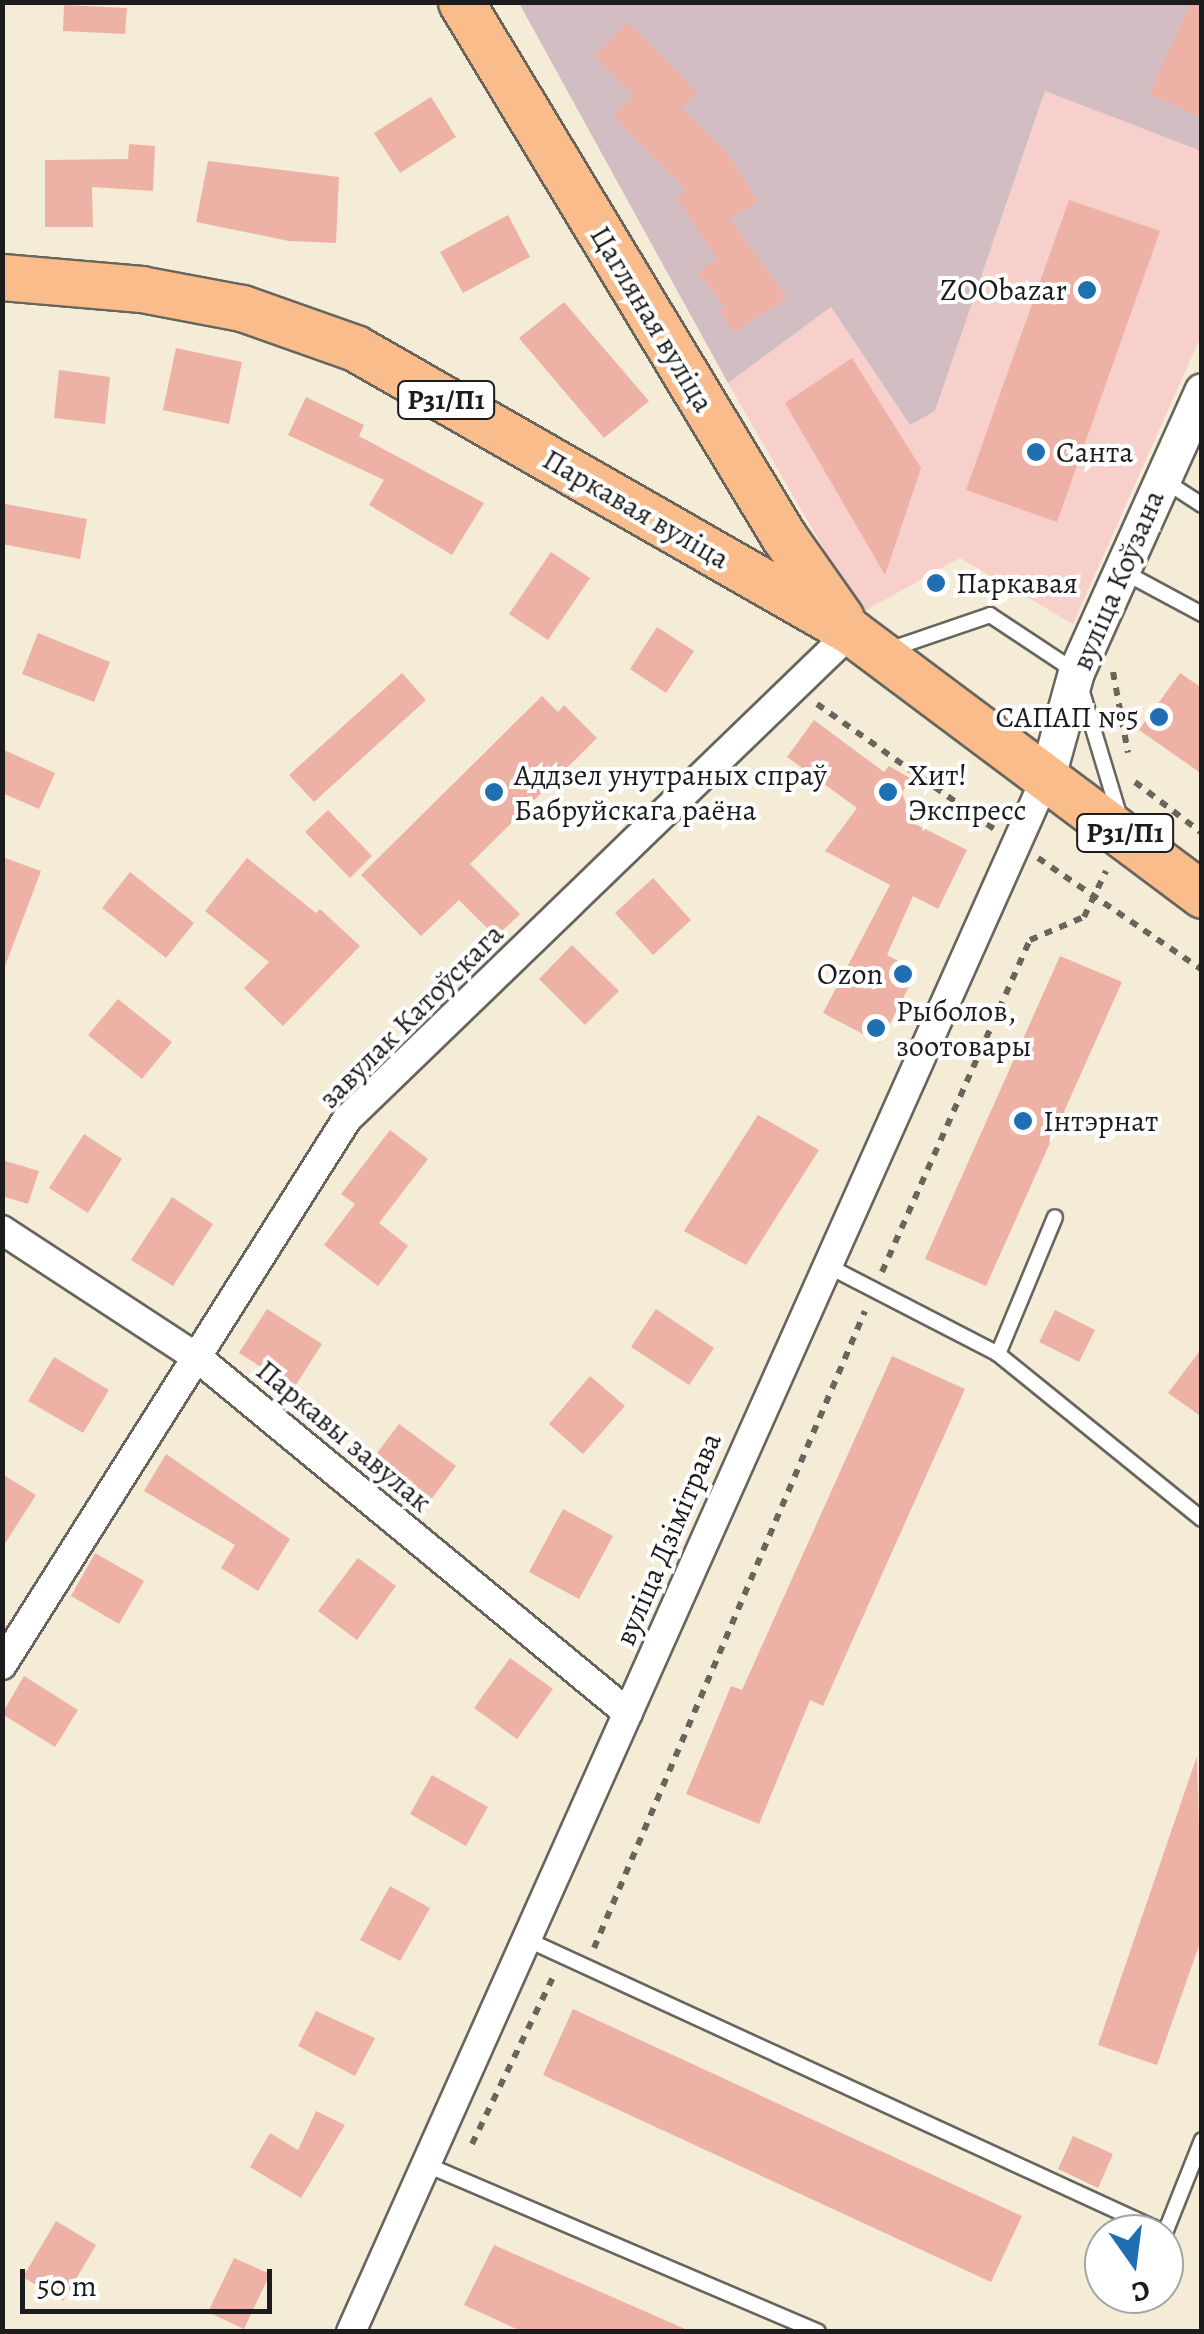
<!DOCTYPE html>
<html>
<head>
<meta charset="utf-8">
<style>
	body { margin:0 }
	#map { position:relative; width:1204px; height:2334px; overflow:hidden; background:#f4ecd7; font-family:Alegreya,serif }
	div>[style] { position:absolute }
	.built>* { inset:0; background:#f7d0cb }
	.industrial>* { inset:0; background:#d2bec2 }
	.building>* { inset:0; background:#edb2a5 }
	.path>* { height:6px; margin-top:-3px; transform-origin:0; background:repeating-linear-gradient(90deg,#68655d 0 8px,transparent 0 16px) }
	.roads { filter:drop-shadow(2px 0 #68655d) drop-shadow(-2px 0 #68655d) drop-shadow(0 2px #68655d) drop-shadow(0 -2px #68655d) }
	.service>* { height:14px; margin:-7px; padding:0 7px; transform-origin:7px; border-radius:7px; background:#fff }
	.minor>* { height:28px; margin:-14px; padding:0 14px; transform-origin:14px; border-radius:14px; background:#fff }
	.tertiary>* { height:35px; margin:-17.5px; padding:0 17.5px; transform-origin:17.5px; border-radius:17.5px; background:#fff }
	.primary>* { height:45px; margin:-22.5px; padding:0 22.5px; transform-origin:22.5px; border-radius:22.5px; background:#f9bc8a }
	.dots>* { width:28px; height:28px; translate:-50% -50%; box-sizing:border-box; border:5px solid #fff; border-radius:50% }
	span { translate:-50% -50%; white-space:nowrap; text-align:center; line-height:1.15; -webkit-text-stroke:8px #fff; paint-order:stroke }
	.shield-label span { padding:2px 8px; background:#fff; border:2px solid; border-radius:8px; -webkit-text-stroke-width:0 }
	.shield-label { font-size:28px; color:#1c1c1c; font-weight:700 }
	.poi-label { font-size:30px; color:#1c1c1c }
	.right { translate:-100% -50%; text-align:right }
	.left { translate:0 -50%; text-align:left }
	.street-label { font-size:30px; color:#1c1c1c }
	.frame { position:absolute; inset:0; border:5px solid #1c1c1c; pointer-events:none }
	.north { position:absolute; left:1084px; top:2214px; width:100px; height:100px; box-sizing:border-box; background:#fff; border:2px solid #a4a4a4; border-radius:50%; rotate:166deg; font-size:28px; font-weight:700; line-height:40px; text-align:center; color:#1c1c1c }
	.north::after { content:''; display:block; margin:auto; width:35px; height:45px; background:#1f6fb2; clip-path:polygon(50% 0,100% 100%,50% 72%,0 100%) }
	.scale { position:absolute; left:20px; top:2269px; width:252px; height:45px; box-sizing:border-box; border:5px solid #1c1c1c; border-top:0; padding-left:12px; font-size:30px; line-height:35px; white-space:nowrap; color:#1c1c1c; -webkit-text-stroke:8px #fff; paint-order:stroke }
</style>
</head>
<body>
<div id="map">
	<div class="built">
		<i style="clip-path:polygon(1045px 91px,1201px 151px,1201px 336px,1073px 624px,960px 558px,861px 613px,728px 383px,831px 307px,910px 425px,935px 411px)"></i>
	</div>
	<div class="industrial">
		<i style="clip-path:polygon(519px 3px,1201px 3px,1201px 151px,1045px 91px,935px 411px,910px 425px,831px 307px,728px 383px)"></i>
	</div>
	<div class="building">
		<i style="clip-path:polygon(1191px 2px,1202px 2px,1202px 118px,1149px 94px)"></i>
		<i style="clip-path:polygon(64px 5px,127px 8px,125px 34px,63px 31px)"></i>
		<i style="clip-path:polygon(628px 22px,698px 93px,682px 108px,727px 153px,758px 201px,730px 219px,787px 298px,734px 332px,719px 311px,725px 307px,697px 272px,717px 259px,676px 197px,686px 190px,613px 116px,633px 95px,594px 56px)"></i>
		<i style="clip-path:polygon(431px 97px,456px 137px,400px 173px,374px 133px)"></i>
		<i style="clip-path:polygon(129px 144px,155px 146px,153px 191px,92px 187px,93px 227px,45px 227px,45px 160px,128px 159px)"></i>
		<i style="clip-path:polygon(208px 161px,339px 177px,336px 243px,289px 241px,196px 222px)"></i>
		<i style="clip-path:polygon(1069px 200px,1160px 231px,1057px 522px,966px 490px)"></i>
		<i style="clip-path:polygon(508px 215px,530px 257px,463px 293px,440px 252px)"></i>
		<i style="clip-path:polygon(564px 302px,649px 401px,604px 438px,519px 338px)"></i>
		<i style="clip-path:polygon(176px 348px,242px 362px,229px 424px,163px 410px)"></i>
		<i style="clip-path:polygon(852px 358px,921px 468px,885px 575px,785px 403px)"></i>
		<i style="clip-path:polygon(59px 370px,110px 377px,105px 424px,54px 418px)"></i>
		<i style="clip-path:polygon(306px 397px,364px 425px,359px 436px,484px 503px,452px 555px,369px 505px,384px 480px,288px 435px)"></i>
		<i style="clip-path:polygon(5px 504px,87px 519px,80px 559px,2px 544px)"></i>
		<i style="clip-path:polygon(551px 552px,590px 578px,548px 640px,509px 614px)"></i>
		<i style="clip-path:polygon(657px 627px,694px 651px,666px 693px,630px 669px)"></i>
		<i style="clip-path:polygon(38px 633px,110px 662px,94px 702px,22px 674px)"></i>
		<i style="clip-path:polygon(402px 673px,426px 700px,314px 802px,289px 775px)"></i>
		<i style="clip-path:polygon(1180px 673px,1202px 688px,1202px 774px,1139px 730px)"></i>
		<i style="clip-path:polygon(542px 696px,558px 712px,564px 705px,597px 738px,470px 864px,520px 914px,496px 937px,459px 900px,421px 936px,361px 875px)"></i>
		<i style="clip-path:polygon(814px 720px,884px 772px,889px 766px,910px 778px,902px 793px,913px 823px,967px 850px,938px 909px,913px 896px,887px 955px,917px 971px,880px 1043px,823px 1013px,890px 885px,825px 851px,857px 808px,787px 757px)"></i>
		<i style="clip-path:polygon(2px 749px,55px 773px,39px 809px,2px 793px)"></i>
		<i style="clip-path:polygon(328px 810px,372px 856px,350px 878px,305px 832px)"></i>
		<i style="clip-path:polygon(2px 857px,41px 871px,5px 966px,2px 966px)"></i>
		<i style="clip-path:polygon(247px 858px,316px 913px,320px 909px,360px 946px,283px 1026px,244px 988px,269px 962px,205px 911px)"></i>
		<i style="clip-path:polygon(130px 872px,194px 923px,166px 958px,102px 908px)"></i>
		<i style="clip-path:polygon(653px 878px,691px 920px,653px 955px,615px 913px)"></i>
		<i style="clip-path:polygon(572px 945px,619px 991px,585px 1025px,539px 979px)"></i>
		<i style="clip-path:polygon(1060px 956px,1122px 982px,986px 1286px,925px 1259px)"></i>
		<i style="clip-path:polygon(118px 999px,172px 1042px,142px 1079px,88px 1035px)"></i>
		<i style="clip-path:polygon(758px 1115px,819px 1150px,746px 1265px,684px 1231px)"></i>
		<i style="clip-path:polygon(390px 1130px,428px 1159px,379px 1223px,408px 1246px,378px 1286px,324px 1245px,355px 1204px,341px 1194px)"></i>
		<i style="clip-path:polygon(84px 1134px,122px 1159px,88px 1213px,49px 1188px)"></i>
		<i style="clip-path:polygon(2px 1160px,39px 1171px,28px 1204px,2px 1196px)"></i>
		<i style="clip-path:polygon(172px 1197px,213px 1224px,173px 1286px,131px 1260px)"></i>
		<i style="clip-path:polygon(267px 1309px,322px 1344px,294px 1388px,239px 1353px)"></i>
		<i style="clip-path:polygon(656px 1309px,714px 1348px,689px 1385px,631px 1347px)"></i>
		<i style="clip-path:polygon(1055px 1310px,1095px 1330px,1079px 1362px,1039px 1342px)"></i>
		<i style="clip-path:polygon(1202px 1348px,1202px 1417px,1168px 1393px)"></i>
		<i style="clip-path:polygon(892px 1356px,965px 1389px,823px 1706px,810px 1700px,759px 1824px,686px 1794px,731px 1686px,742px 1690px)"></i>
		<i style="clip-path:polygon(54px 1357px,109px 1390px,83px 1433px,28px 1401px)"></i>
		<i style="clip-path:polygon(590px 1376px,625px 1406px,583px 1454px,549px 1424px)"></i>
		<i style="clip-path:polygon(399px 1424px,456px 1466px,428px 1504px,371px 1461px)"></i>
		<i style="clip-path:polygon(166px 1454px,290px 1539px,258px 1591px,221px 1568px,235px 1545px,144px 1491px)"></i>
		<i style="clip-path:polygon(2px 1474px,36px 1495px,2px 1548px)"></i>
		<i style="clip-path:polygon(563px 1509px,613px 1536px,579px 1599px,529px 1572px)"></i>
		<i style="clip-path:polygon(95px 1553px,144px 1581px,119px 1624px,71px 1596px)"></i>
		<i style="clip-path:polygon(358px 1558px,396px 1586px,357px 1640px,318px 1611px)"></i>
		<i style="clip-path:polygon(510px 1658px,553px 1689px,517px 1739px,474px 1708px)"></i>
		<i style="clip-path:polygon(24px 1676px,78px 1710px,55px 1747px,2px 1714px)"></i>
		<i style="clip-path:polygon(1197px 1756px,1202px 1937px,1157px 2065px,1098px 2045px)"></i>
		<i style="clip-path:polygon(432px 1775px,488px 1807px,466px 1846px,410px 1814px)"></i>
		<i style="clip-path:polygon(390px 1886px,430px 1908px,400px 1961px,360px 1940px)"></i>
		<i style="clip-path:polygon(573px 2009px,1022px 2216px,991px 2282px,543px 2075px)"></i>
		<i style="clip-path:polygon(316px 2011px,375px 2038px,355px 2076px,298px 2046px)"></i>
		<i style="clip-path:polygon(316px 2111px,345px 2125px,301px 2198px,250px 2167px,270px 2133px,298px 2150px)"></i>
		<i style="clip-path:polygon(1073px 2136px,1113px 2154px,1098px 2188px,1058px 2169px)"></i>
		<i style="clip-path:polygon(56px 2221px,96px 2245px,63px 2301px,23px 2277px)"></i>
		<i style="clip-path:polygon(494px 2245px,692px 2332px,523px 2332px,464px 2305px)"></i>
		<i style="clip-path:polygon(234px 2258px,270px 2274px,244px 2329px,208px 2312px)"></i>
	</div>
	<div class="path">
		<i style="left:1113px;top:672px;width:82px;rotate:79.5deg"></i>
		<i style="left:817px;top:704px;width:217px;rotate:35.2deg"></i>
		<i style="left:1135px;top:782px;width:84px;rotate:37.3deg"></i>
		<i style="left:1038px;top:858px;width:199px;rotate:34.3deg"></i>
		<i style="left:882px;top:1272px;width:363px;rotate:-66deg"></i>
		<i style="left:1030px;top:940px;width:59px;rotate:-23.1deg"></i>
		<i style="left:1084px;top:917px;width:51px;rotate:-64.4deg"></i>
		<i style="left:594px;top:1948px;width:692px;rotate:-66.95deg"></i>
		<i style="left:472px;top:2144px;width:188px;rotate:-64.1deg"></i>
	</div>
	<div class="roads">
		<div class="service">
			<i style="left:1162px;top:479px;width:48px;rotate:33deg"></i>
			<i style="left:1122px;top:571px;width:91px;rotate:28.3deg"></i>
			<i style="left:888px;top:650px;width:108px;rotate:-18.9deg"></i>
			<i style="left:990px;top:615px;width:103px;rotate:33.5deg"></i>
			<i style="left:1076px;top:672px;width:152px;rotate:73.2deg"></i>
			<i style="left:824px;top:1264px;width:196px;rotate:27.3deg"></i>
			<i style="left:998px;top:1354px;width:262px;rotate:39deg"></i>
			<i style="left:998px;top:1354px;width:148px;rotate:-67.4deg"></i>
			<i style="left:528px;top:1940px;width:701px;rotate:24.7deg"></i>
			<i style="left:1165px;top:2233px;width:100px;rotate:-68.3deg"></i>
			<i style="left:427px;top:2165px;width:425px;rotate:23.1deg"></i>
		</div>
		<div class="minor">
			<i style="left:2px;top:1230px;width:235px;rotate:33.2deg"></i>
			<i style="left:199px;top:1359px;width:556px;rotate:39.53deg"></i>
			<i style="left:2px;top:1665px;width:646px;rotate:-57.71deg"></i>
			<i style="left:347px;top:1119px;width:701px;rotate:-44.02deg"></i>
			<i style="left:351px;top:2332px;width:1708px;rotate:-65.91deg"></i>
		</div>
		<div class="tertiary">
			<i style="left:1048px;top:773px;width:105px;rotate:-74.5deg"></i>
			<i style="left:1076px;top:672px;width:308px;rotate:-65.8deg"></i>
		</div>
		<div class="primary">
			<i style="left:461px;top:2px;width:625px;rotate:58.88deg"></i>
			<i style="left:784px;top:537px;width:99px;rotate:54.9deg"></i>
			<i style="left:2px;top:277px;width:140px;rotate:4.9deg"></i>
			<i style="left:141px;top:289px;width:103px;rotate:10.7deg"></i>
			<i style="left:242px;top:308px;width:120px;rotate:19.5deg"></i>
			<i style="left:355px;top:348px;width:572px;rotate:29.79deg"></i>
			<i style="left:851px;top:632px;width:439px;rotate:36.8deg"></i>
		</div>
	</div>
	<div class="dots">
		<i style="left:1087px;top:290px;background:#1f6fb2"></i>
		<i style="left:1036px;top:452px;background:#1f6fb2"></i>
		<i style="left:936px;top:583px;background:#1f6fb2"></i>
		<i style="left:1159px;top:717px;background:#1f6fb2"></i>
		<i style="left:494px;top:792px;background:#1f6fb2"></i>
		<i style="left:888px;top:792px;background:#1f6fb2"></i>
		<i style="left:903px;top:974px;background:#1f6fb2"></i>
		<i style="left:876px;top:1028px;background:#1f6fb2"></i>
		<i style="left:1023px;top:1121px;background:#1f6fb2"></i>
	</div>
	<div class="shield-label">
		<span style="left:446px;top:400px">Р31/П1</span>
		<span style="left:1125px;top:833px">Р31/П1</span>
	</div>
	<div class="poi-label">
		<span class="right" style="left:1067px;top:290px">ZOObazar</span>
		<span class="left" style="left:1056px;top:452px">Санта</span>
		<span class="left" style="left:956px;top:583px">Паркавая</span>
		<span class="right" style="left:1139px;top:717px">САПАП №5</span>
		<span class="left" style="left:514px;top:792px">Аддзел унутраных спраў<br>Бабруйскага раёна</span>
		<span class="left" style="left:908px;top:792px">Хит!<br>Экспресс</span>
		<span class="right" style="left:883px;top:974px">Ozon</span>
		<span class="left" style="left:896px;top:1028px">Рыболов,<br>зоотовары</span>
		<span class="left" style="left:1043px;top:1121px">Інтэрнат</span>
	</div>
	<div class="street-label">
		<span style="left:652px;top:319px;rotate:59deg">Цагляная вуліца</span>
		<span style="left:636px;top:509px;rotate:30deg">Паркавая вуліца</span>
		<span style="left:1118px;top:580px;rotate:-67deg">вуліца Коўзана</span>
		<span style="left:411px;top:1016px;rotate:-45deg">завулак Катоўскага</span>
		<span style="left:344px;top:1436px;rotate:40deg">Паркавы завулак</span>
		<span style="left:668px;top:1539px;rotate:-67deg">вуліца Дзімітрава</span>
	</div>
	<div class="frame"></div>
	<div class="north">С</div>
	<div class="scale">50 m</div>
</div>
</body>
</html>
